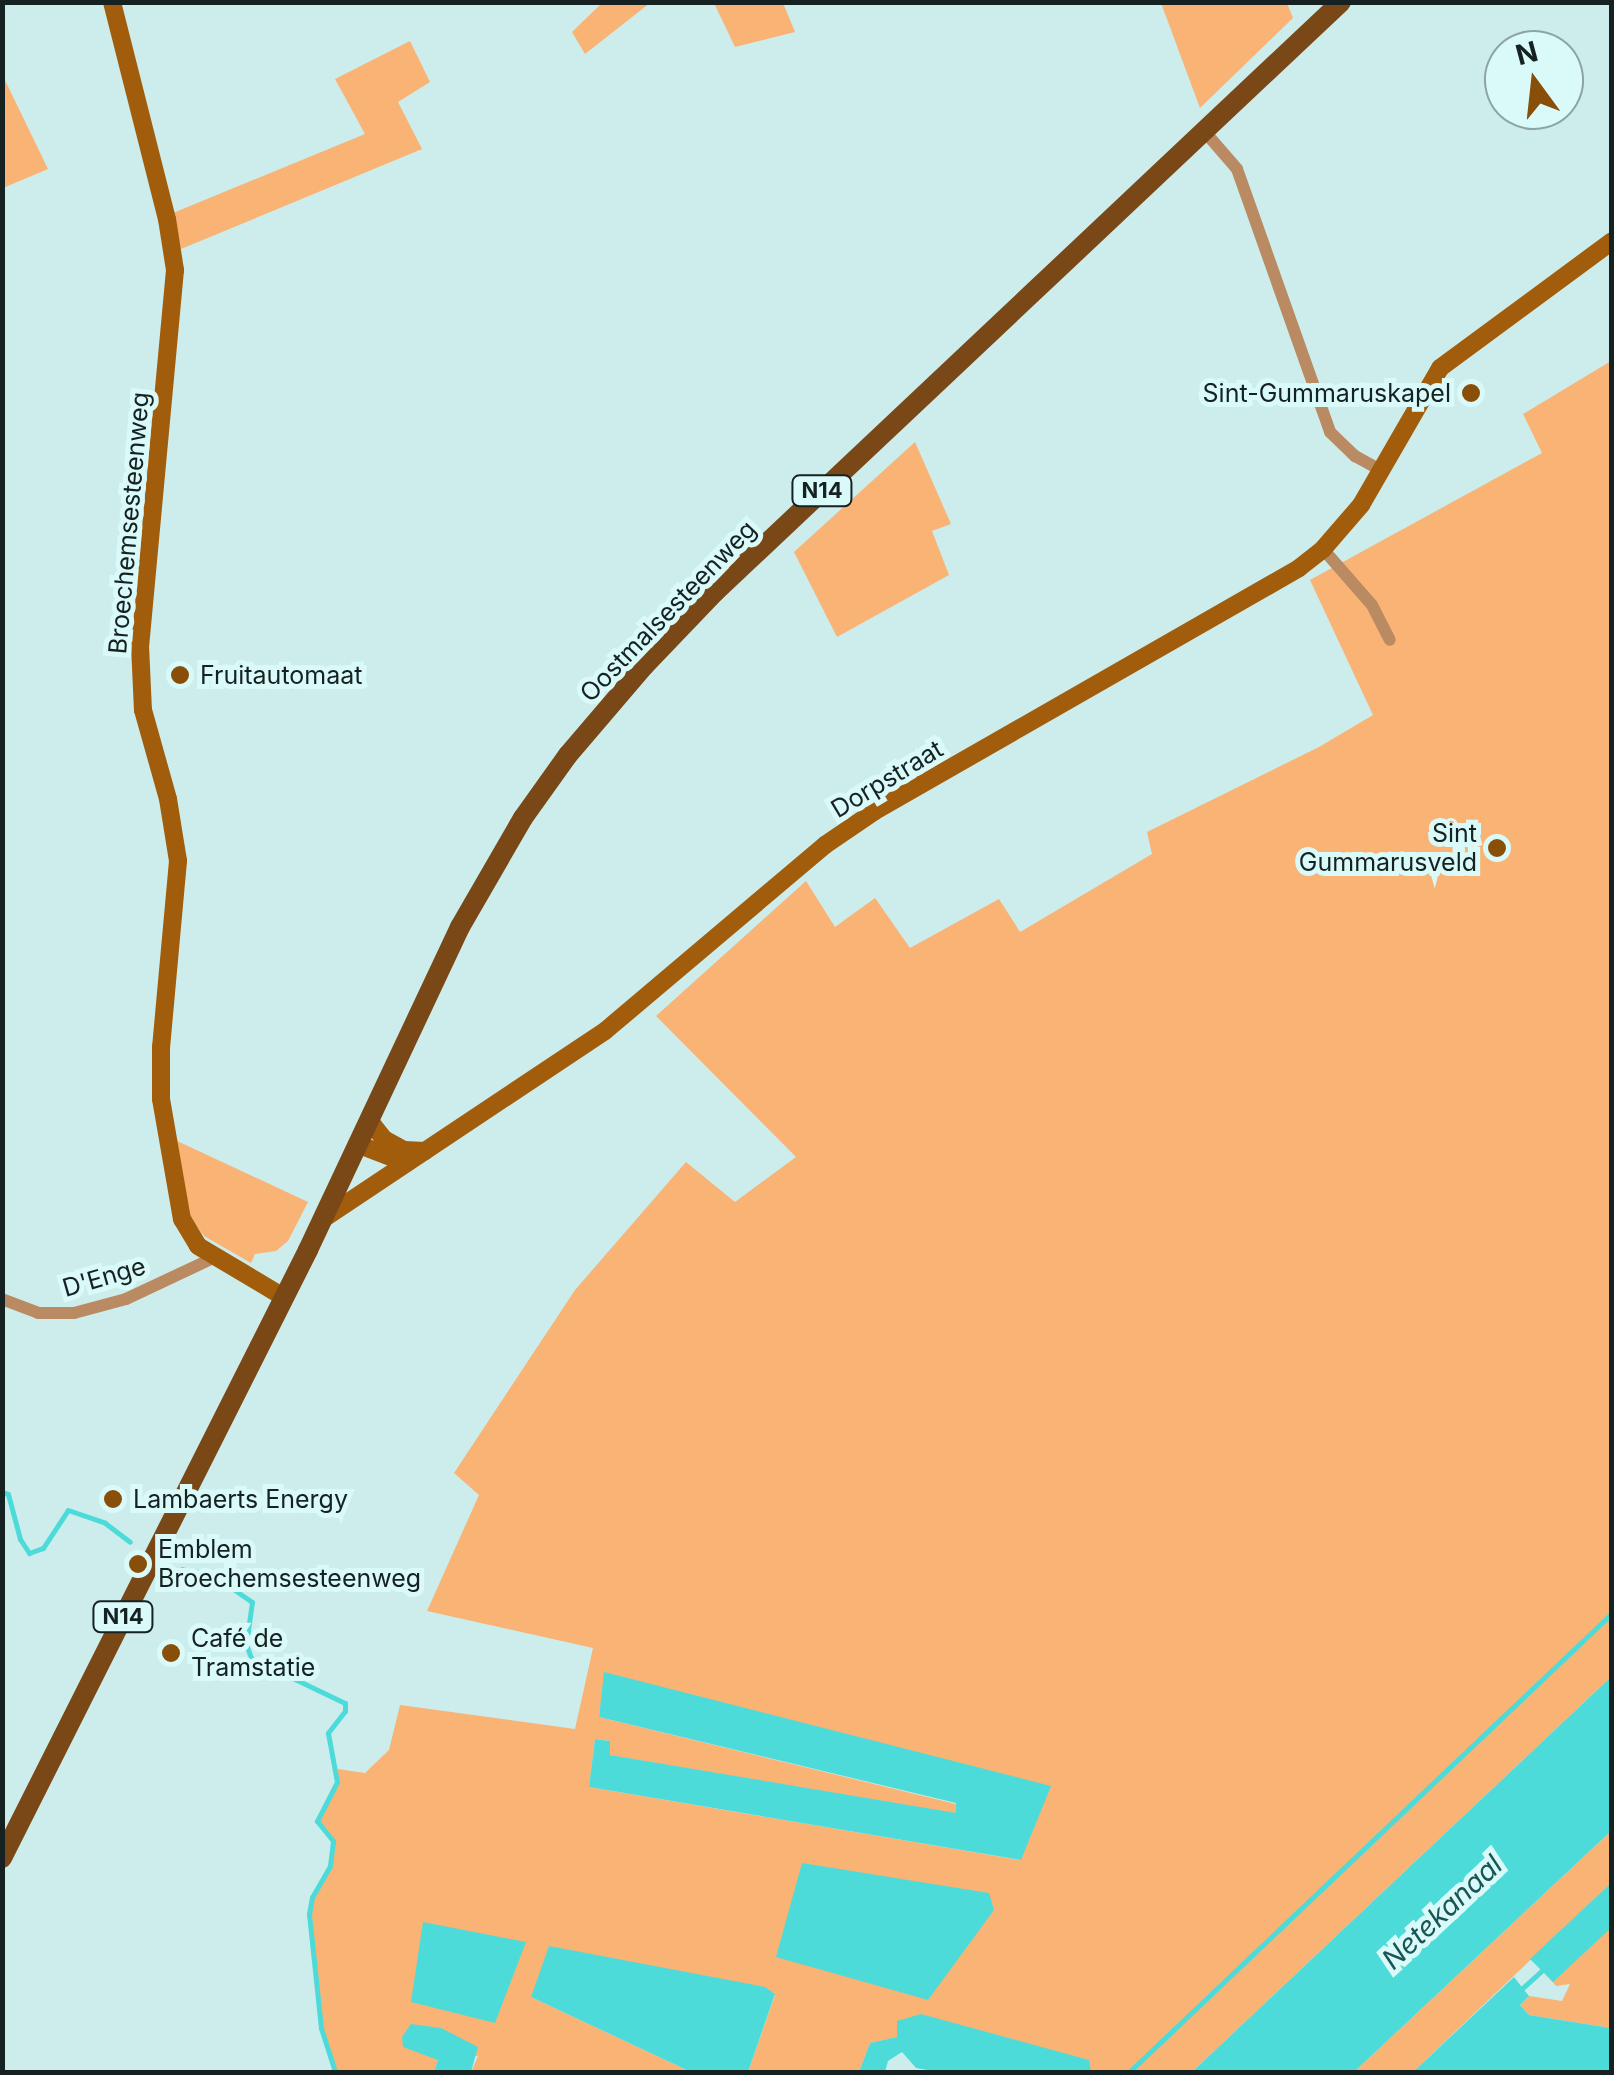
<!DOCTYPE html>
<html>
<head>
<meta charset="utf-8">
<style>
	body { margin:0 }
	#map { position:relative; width:1614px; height:2075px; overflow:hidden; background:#cdedec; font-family:Inter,sans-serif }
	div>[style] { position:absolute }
	.green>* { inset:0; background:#f8b375 }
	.water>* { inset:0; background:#4ddbda }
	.stream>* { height:5px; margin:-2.5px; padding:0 2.5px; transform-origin:2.5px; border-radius:2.5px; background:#4ddbda }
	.street>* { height:12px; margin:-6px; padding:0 6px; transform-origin:6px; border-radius:6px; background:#ba8b62 }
	.secondary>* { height:18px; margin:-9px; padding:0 9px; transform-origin:9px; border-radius:9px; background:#a15d0b }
	.primary>* { height:20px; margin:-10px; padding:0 10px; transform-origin:10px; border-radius:10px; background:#794816 }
	.dots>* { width:28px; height:28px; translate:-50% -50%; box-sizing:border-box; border:5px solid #dafaf9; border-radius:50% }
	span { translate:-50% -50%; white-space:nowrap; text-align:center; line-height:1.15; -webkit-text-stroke:10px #dafaf9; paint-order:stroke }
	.shield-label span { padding:2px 8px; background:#dafaf9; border:2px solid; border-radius:8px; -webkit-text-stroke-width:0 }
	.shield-label { font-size:22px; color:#162222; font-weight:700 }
	.poi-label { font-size:25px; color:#162222 }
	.right { translate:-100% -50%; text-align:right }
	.left { translate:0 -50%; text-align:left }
	.street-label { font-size:25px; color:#162222 }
	.water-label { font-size:28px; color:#1a5555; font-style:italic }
	.frame { position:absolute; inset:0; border:5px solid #162222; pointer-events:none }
	.north { position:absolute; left:1484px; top:30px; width:100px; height:100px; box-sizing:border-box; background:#dafaf9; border:2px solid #8ca4a3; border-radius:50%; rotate:345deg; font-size:28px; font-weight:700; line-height:40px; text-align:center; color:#162222 }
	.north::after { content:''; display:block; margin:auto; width:35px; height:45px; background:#894e08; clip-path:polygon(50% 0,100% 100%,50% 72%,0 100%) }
</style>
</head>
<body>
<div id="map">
	<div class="green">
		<i style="clip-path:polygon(602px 3px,650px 3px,585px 54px,572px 32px)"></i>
		<i style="clip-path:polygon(714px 3px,783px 3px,795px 32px,735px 47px)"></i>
		<i style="clip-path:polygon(1161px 3px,1287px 3px,1293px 18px,1200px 108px)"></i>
		<i style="clip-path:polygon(410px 41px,430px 82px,398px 102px,422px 149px,181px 249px,173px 213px,365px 134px,335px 79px)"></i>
		<i style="clip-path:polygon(2px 74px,48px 169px,3px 188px,2px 188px)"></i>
		<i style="clip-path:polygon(evenodd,1611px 361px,1611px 1677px,1192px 2072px,1091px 2072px,1088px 2060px,898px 2037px,870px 2043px,859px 2072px,748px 2072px,775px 1995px,531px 1997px,691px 2072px,471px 2072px,478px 2056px,438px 2060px,434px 2072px,335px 2072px,321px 2028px,309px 1914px,312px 1897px,330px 1866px,333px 1841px,317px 1821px,337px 1782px,338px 1769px,365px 1773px,389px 1750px,400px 1705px,575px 1729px,593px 1648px,427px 1611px,479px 1495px,454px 1473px,575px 1290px,686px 1162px,735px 1202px,796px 1157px,656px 1016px,806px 881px,835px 927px,875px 898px,910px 948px,999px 899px,1020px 932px,1152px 854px,1147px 832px,1319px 747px,1373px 715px,1310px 580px,1542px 453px,1523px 414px,1611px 361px,605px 1673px,1050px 1787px,1020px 1860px,589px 1787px,595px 1739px,610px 1741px,609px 1755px,956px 1814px,956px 1804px,599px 1717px,605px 1673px)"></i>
		<i style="clip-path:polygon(915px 442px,951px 524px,932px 531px,949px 575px,837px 637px,794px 552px)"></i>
		<i style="clip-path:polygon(175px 1140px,308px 1202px,288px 1241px,276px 1251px,255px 1254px,251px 1263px,204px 1236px,189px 1216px)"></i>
		<i style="clip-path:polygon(1611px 1831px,1611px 1883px,1413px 2072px,1354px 2072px)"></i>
		<i style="clip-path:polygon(1611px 1906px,1611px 2028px,1529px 2015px,1520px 2005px,1529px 1996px,1562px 2001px,1570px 1984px,1556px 1986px,1542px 1970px)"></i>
	</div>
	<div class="water">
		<i style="clip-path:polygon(604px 1672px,1051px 1786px,1021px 1860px,589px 1787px,595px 1739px,610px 1741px,610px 1755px,956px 1813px,956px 1803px,599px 1717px)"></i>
		<i style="clip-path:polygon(1611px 1677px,1611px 1831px,1354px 2072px,1192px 2072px)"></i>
		<i style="clip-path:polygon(802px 1863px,989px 1893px,994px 1910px,928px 2000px,776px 1957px)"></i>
		<i style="clip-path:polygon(1611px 1883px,1611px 1928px,1553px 1982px,1530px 1959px)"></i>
		<i style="clip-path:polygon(423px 1922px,526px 1942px,495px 2023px,411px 2002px)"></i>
		<i style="clip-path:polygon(549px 1946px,765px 1987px,775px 1994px,748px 2072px,691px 2072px,531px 1997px)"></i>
		<i style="clip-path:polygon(1514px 1977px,1529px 1996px,1520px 2005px,1529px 2015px,1611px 2028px,1611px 2072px,1413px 2072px)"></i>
		<i style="clip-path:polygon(921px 2014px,1089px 2060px,1091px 2072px,939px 2072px,916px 2068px,902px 2052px,888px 2061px,885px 2072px,859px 2072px,870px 2043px,897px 2037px,897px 2021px)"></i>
		<i style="clip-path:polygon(411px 2024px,441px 2028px,478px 2047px,471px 2072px,434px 2072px,438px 2060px,403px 2047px,402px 2037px)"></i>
	</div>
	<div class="stream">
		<i style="left:2px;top:1492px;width:6px;rotate:18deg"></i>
		<i style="left:8px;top:1494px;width:47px;rotate:75.1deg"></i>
		<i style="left:20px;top:1539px;width:17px;rotate:57deg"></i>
		<i style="left:29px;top:1553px;width:15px;rotate:-20deg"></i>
		<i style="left:43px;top:1548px;width:45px;rotate:-56.7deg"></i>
		<i style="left:68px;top:1510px;width:39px;rotate:19deg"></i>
		<i style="left:105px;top:1523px;width:31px;rotate:37deg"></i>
		<i style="left:182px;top:1569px;width:32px;rotate:11deg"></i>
		<i style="left:213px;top:1575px;width:47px;rotate:34.7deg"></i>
		<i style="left:252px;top:1602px;width:42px;rotate:98.1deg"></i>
		<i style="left:246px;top:1644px;width:15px;rotate:70deg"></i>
		<i style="left:251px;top:1658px;width:104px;rotate:25.6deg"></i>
		<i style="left:345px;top:1703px;width:8px;rotate:90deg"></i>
		<i style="left:345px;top:1711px;width:28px;rotate:128deg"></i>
		<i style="left:328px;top:1733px;width:50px;rotate:79.6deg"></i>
		<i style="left:337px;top:1782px;width:44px;rotate:117.1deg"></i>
		<i style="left:317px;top:1821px;width:26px;rotate:51deg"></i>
		<i style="left:333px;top:1841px;width:25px;rotate:97deg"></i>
		<i style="left:330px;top:1866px;width:36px;rotate:120deg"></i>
		<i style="left:312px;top:1897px;width:17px;rotate:100deg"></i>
		<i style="left:309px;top:1914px;width:115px;rotate:84deg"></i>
		<i style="left:321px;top:2028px;width:46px;rotate:72.3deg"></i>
		<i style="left:1518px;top:1992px;width:39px;rotate:-42deg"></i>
		<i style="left:1129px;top:2072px;width:666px;rotate:-43.54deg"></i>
	</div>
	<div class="street">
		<i style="left:1205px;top:132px;width:49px;rotate:49.1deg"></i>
		<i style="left:1237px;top:169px;width:279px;rotate:70.5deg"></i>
		<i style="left:1330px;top:432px;width:35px;rotate:44deg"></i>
		<i style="left:1355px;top:456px;width:29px;rotate:29deg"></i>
		<i style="left:1323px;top:549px;width:74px;rotate:48.8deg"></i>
		<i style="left:1372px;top:605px;width:39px;rotate:63deg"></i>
		<i style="left:2px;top:1299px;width:39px;rotate:21deg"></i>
		<i style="left:38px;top:1313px;width:36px"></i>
		<i style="left:74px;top:1313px;width:54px;rotate:-15.1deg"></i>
		<i style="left:126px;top:1299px;width:96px;rotate:-25.2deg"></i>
	</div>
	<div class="secondary">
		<i style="left:112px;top:2px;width:224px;rotate:75.8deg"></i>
		<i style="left:167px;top:219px;width:52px;rotate:81.1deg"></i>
		<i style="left:175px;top:270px;width:377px;rotate:95.3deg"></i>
		<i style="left:140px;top:645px;width:65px;rotate:87.4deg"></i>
		<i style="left:143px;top:710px;width:92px;rotate:74.3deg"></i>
		<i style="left:168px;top:799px;width:63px;rotate:80.8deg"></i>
		<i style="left:178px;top:861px;width:187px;rotate:95.2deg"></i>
		<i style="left:161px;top:1047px;width:52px;rotate:90deg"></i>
		<i style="left:161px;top:1099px;width:122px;rotate:80.1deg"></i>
		<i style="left:182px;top:1219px;width:31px;rotate:59deg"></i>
		<i style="left:198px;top:1246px;width:98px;rotate:30.8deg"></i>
		<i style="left:369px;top:1120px;width:24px;rotate:52deg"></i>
		<i style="left:384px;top:1139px;width:23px;rotate:29deg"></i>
		<i style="left:404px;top:1150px;width:21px;rotate:3deg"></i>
		<i style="left:357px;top:1144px;width:53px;rotate:21.2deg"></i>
		<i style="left:323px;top:1219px;width:339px;rotate:-33.7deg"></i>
		<i style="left:605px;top:1031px;width:288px;rotate:-40.2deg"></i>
		<i style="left:825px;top:845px;width:60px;rotate:-34.2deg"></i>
		<i style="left:875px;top:811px;width:489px;rotate:-29.8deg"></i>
		<i style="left:1299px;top:568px;width:31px;rotate:-38deg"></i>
		<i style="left:1323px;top:549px;width:58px;rotate:-49.2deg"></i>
		<i style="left:1361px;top:505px;width:158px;rotate:-60deg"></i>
		<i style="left:1440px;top:368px;width:214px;rotate:-36.4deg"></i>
	</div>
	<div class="primary">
		<i style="left:2px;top:1858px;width:681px;rotate:-63.28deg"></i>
		<i style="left:308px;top:1250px;width:357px;rotate:-64.8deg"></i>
		<i style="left:460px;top:927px;width:126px;rotate:-60deg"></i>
		<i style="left:523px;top:818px;width:77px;rotate:-54.5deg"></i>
		<i style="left:568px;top:755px;width:117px;rotate:-49.5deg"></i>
		<i style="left:644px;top:666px;width:103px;rotate:-46.2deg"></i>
		<i style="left:715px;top:592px;width:860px;rotate:-43.3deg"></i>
	</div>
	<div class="dots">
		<i style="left:1471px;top:393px;background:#894e08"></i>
		<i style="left:180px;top:675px;background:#894e08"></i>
		<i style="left:1497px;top:848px;background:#894e08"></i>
		<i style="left:113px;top:1499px;background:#894e08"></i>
		<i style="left:138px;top:1564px;background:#894e08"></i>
		<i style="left:171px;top:1653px;background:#894e08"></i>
	</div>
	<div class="shield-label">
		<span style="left:822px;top:491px">N14</span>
		<span style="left:123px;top:1617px">N14</span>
	</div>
	<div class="poi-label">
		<span class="right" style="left:1451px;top:393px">Sint-Gummaruskapel</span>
		<span class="left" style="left:200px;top:675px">Fruitautomaat</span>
		<span class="right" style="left:1477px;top:848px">Sint<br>Gummarusveld</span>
		<span class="left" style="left:133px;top:1499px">Lambaerts Energy</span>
		<span class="left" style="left:158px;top:1564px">Emblem<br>Broechemsesteenweg</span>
		<span class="left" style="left:191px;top:1653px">Café de<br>Tramstatie</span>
	</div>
	<div class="street-label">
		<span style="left:129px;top:523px;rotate:-85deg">Broechemsesteenweg</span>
		<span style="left:668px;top:611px;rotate:-46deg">Oostmalsesteenweg</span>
		<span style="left:887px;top:779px;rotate:-31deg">Dorpstraat</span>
		<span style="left:104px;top:1277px;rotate:-16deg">D'Enge</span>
	</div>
	<div class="water-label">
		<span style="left:1442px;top:1912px;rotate:-43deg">Netekanaal</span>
	</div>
	<div class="frame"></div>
	<div class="north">N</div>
</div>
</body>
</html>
